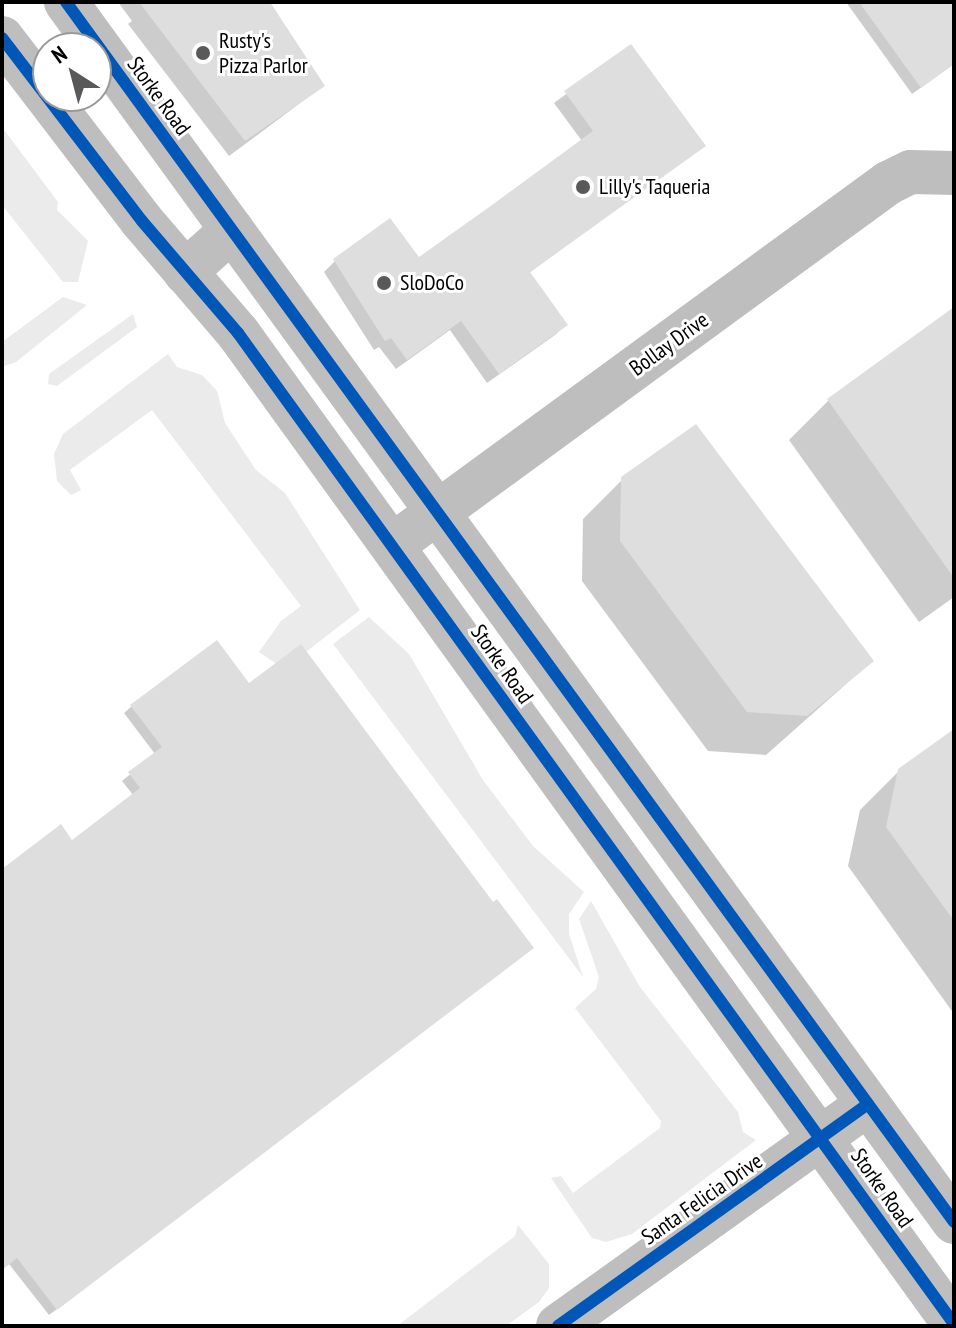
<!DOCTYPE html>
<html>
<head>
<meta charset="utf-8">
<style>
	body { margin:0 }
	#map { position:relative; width:956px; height:1328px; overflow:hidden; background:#fff; font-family:"PT Sans Narrow",sans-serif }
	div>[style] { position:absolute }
	.green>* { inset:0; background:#ebebeb }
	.shadow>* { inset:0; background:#0003 }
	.building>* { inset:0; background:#dedede }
	.minor>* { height:44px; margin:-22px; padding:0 22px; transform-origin:22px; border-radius:22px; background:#bebebe }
	.major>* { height:44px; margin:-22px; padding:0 22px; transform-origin:22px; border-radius:22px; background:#bebebe }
	.cycleway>* { height:12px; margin:-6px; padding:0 6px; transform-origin:6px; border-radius:6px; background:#0057b8 }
	.dots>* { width:22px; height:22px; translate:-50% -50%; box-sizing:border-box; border:4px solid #fff; border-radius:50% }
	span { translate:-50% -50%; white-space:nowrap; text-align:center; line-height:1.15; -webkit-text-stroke:6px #fff; paint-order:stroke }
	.poi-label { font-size:22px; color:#000 }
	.left { translate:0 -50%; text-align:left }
	.street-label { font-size:22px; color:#000 }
	.frame { position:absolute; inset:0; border:4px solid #000; pointer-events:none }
	.north { position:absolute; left:32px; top:32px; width:80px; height:80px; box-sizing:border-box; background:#fff; border:2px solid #999; border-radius:50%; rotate:324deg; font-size:22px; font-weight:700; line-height:32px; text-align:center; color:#000 }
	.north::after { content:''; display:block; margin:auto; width:28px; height:36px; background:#595959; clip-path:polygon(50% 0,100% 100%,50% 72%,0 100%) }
</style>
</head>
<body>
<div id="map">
	<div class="green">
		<i style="clip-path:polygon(2px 127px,58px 202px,57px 210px,88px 241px,78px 282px,63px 282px,2px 205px)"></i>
		<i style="clip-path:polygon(63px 297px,87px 305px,16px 362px,2px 367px,2px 342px)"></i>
		<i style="clip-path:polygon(133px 314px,137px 327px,57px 386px,48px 384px,49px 374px)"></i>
		<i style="clip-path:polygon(168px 354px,177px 367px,202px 375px,217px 391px,225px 423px,256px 470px,285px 493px,360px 610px,284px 669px,259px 652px,281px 621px,301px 606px,152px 410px,70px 470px,81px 490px,71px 495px,57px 481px,54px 454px,63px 434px)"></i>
		<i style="clip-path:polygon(369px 617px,409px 654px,483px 780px,533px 846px,584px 892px,569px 914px,569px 934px,583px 977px,333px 644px)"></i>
		<i style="clip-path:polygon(591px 901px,640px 987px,738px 1112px,743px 1132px,756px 1140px,632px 1234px,606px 1242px,592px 1238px,551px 1178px,561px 1176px,573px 1193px,660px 1128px,661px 1121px,575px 1008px,596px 989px,599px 977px,579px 919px)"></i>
		<i style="clip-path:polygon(518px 1225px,549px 1264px,549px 1288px,539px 1302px,506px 1326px,397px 1326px,515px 1236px)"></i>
	</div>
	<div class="shadow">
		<i style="clip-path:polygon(118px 2px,266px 2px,323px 86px,229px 156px,128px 24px,132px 21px)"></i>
		<i style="clip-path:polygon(846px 2px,954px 2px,954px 64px,912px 94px)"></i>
		<i style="clip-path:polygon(630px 47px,703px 146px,529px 273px,566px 325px,555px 335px,487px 383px,450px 330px,396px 369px,379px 347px,374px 350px,324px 272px,335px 261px,418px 260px,582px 141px,554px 103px)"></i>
		<i style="clip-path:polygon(954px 309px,954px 597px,919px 622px,789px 440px,828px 401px)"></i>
		<i style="clip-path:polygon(623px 479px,872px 661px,766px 755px,708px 751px,582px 581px,583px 519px)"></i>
		<i style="clip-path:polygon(249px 686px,524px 955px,49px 1315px,9px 1264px,2px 1269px,2px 870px,72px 842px,134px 796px,122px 781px,155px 754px,124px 713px,132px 706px)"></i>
		<i style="clip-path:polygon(954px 732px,954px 1014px,848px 866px,860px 810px,900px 770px)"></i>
	</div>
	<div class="building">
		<i style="clip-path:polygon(139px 2px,270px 2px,325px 86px,245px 141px)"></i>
		<i style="clip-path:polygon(859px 2px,954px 2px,954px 64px,921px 88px)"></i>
		<i style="clip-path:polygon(631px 44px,706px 146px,530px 272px,568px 325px,499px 374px,461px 321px,407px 360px,391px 338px,385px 341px,333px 259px,390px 218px,419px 257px,492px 205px,593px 131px,564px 91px)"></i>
		<i style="clip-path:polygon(954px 307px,954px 578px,827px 399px)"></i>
		<i style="clip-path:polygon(696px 424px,874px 661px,807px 716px,747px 712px,620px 541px,621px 477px)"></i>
		<i style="clip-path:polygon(217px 640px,249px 683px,301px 644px,493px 902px,497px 899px,534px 948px,57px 1310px,17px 1258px,2px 1270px,2px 869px,61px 824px,72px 840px,140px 788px,128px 772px,162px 747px,130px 705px)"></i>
		<i style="clip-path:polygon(954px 729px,954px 921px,886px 827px,898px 769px)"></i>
	</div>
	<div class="minor">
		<i style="left:185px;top:272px;width:63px;rotate:-41.8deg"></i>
		<i style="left:394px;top:544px;width:612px;rotate:-36.16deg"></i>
		<i style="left:888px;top:183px;width:25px;rotate:-26deg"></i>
		<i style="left:911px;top:172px;width:43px;rotate:1.3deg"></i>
		<i style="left:558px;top:1326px;width:381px;rotate:-35.6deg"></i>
	</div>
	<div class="major">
		<i style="left:66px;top:2px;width:1509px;rotate:53.95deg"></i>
		<i style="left:2px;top:38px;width:230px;rotate:52.6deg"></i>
		<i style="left:142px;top:221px;width:148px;rotate:49.4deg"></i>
		<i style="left:238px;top:333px;width:1223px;rotate:54.15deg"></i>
	</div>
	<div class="cycleway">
		<i style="left:66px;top:2px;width:1509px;rotate:53.95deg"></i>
		<i style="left:2px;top:38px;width:230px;rotate:52.6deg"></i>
		<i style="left:142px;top:221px;width:148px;rotate:49.4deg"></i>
		<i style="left:238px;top:333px;width:1223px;rotate:54.15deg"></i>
		<i style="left:558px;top:1326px;width:381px;rotate:-35.6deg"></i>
	</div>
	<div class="dots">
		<i style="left:203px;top:53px;background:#595959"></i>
		<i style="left:583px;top:187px;background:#595959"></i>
		<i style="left:384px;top:283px;background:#595959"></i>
	</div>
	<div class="poi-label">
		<span class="left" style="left:219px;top:53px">Rusty's<br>Pizza Parlor</span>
		<span class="left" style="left:599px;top:187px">Lilly's Taqueria</span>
		<span class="left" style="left:400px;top:283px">SloDoCo</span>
	</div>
	<div class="street-label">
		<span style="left:159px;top:96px;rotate:54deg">Storke Road</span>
		<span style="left:669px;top:344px;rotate:-36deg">Bollay Drive</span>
		<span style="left:502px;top:664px;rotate:55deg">Storke Road</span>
		<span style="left:882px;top:1188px;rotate:55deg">Storke Road</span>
		<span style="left:702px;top:1199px;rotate:-35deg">Santa Felicia Drive</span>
	</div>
	<div class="frame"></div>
	<div class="north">N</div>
</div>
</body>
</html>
